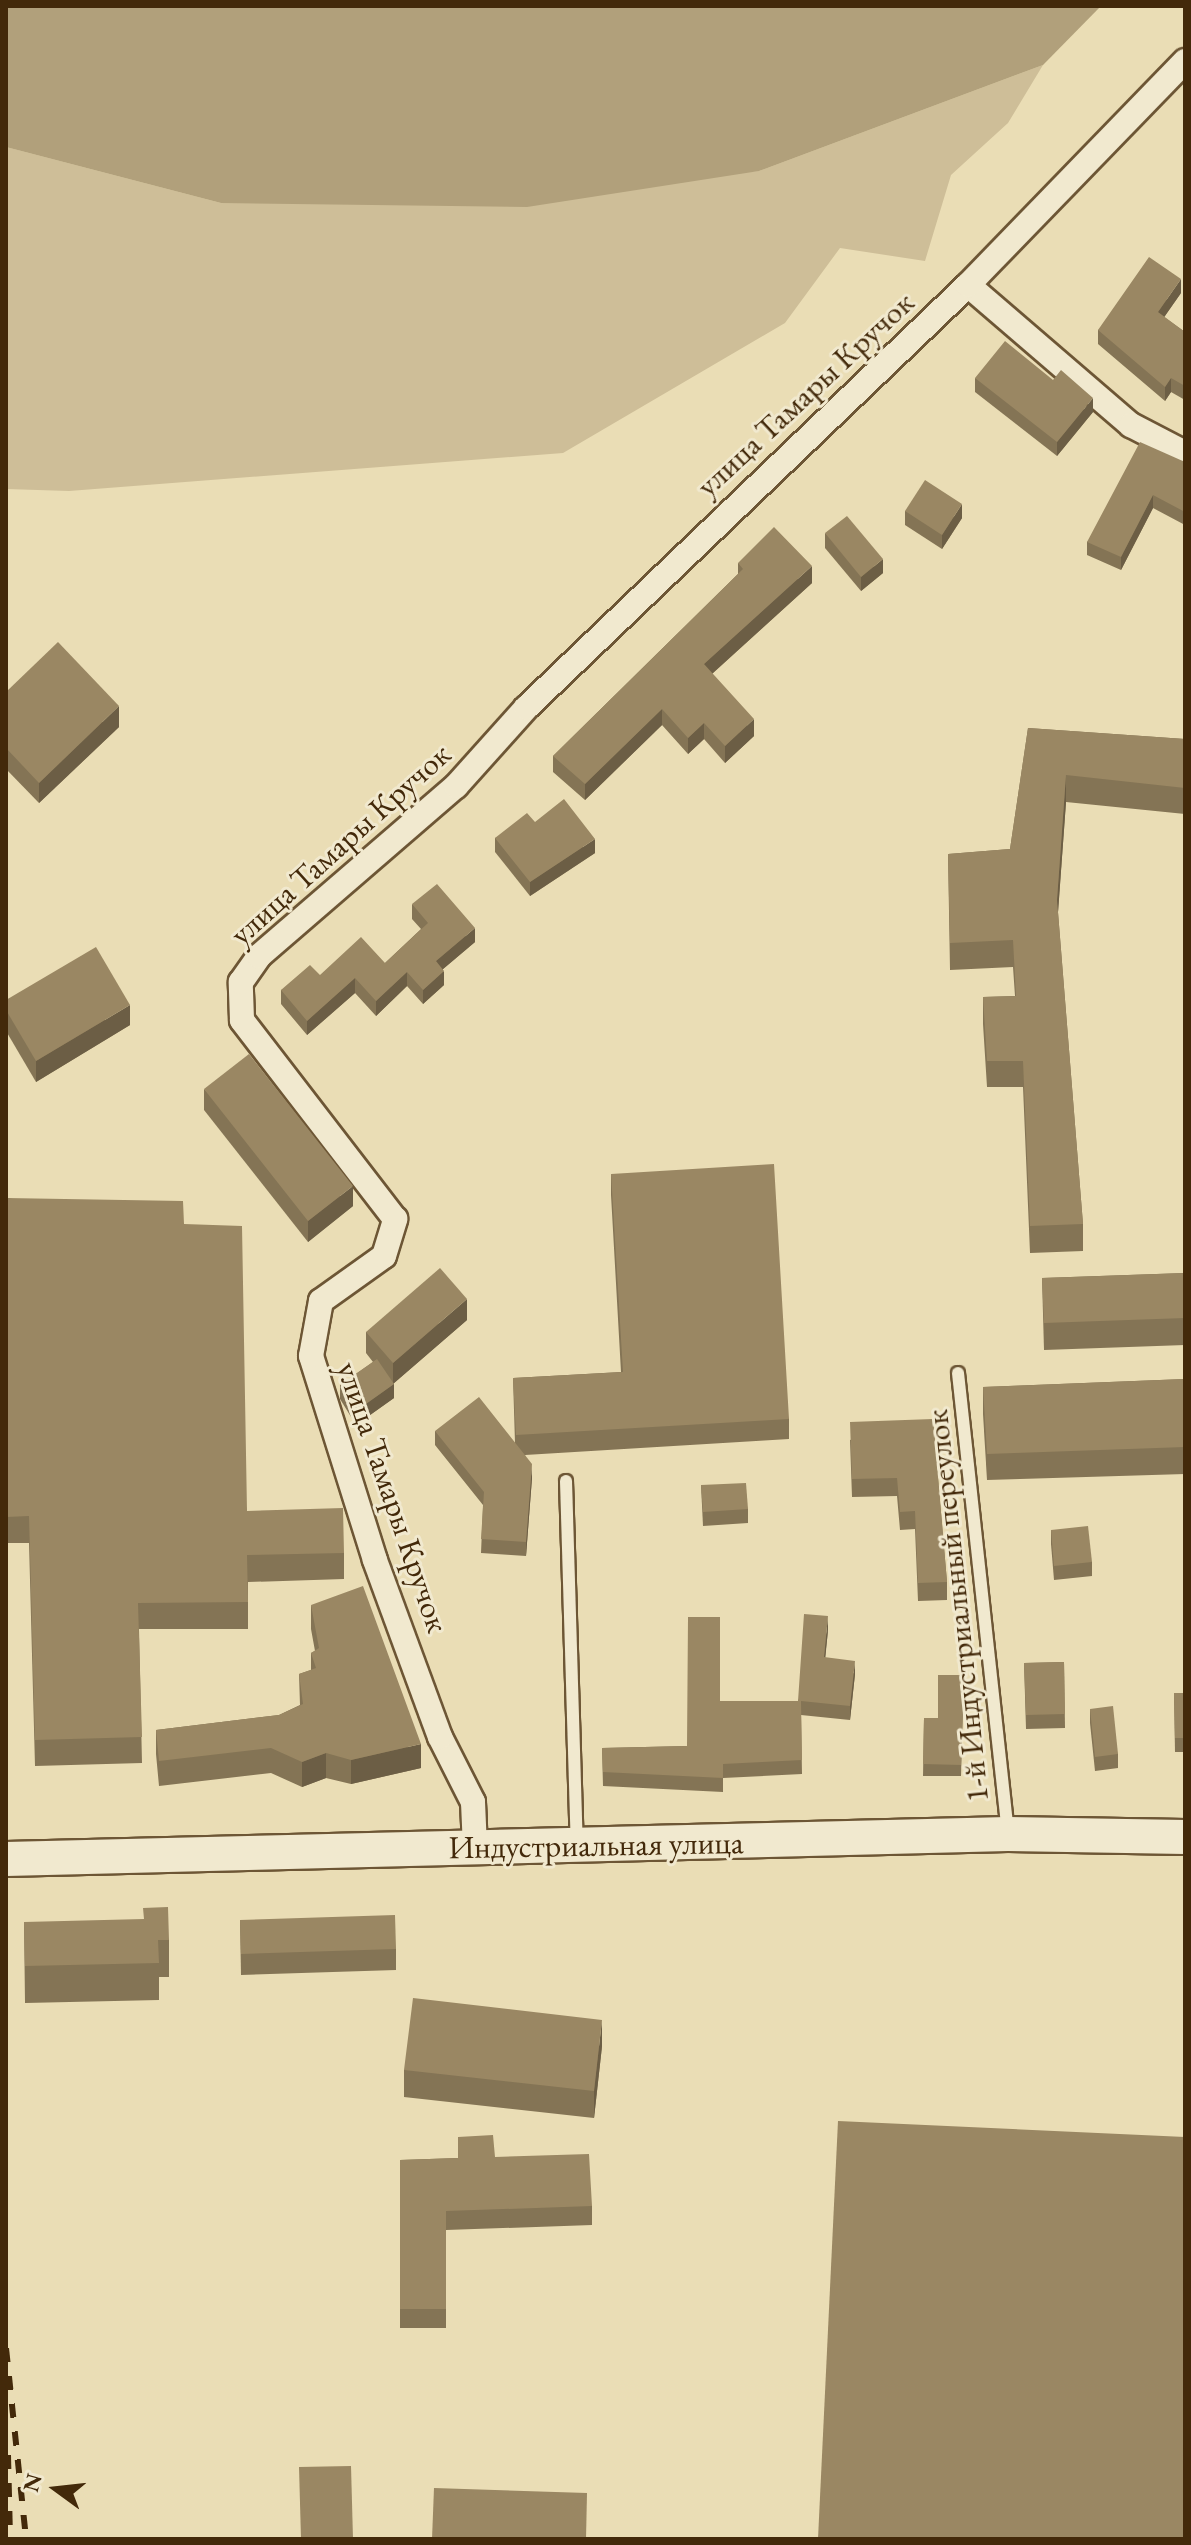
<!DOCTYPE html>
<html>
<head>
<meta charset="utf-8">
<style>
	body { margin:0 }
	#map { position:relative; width:1191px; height:2545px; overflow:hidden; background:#eaddb5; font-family:"EB Garamond",serif }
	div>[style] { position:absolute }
	.green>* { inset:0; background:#cebe98 }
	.water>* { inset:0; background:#b1a07b }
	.roads { filter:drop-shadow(2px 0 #6d5635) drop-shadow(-2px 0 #6d5635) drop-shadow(0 2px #6d5635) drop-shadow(0 -2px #6d5635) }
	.service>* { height:12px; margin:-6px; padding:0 6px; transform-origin:6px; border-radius:6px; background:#f1e9cf }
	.minor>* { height:24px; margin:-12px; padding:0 12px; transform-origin:12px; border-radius:12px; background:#f1e9cf }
	.secondary>* { height:34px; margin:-17px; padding:0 17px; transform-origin:17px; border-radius:17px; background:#f1e9cf }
	.rail>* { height:6px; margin-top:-3px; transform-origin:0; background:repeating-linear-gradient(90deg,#43290a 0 14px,transparent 0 28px) }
	.wall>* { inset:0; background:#847455 }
	.shaded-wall>* { inset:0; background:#6c5e45 }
	.building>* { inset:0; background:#9a8763 }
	span { translate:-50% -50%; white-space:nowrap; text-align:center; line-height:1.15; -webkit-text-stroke:6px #f1e9cf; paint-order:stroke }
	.street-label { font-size:32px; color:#43290a }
	.frame { position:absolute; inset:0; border:8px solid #43290a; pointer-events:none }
	.north { position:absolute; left:16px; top:2449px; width:80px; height:80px; -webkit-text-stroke:6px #f1e9cf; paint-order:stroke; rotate:285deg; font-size:22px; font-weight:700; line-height:32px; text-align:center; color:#43290a }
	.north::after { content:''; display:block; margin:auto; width:28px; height:36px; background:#43290a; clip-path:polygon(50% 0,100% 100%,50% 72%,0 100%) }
</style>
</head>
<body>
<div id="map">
	<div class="green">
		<i style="clip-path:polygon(1043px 65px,1008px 123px,951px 175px,925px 261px,840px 248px,785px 323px,563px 453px,69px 491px,6px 489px,6px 147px,221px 203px,759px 171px)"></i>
	</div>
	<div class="water">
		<i style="clip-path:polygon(6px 6px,1101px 6px,1043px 65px,759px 171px,527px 207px,221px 203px,6px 147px)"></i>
	</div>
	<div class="roads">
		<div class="service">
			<i style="left:958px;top:1373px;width:461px;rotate:83.8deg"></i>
			<i style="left:566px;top:1481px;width:361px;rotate:88.3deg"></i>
		</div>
		<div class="minor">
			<i style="left:968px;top:285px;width:215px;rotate:40.7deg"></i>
			<i style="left:1131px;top:425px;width:61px;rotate:27.4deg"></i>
			<i style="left:475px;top:1848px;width:46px;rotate:-92.5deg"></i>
			<i style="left:473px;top:1802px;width:73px;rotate:-116.9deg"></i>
			<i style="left:440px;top:1737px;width:189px;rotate:-110.2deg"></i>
			<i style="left:375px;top:1560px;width:214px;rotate:-107.4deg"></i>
			<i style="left:311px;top:1356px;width:56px;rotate:-79.7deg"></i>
			<i style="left:321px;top:1301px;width:77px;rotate:-35.5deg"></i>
			<i style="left:384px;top:1256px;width:39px;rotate:-73deg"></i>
			<i style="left:395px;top:1219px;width:251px;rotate:-127.6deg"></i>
			<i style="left:242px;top:1020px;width:38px;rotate:-92deg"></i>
			<i style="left:241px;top:982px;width:32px;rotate:-55deg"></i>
			<i style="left:259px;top:956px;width:260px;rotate:-40.8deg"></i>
			<i style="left:456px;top:786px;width:105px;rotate:-48.1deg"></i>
			<i style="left:526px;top:708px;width:612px;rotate:-43.74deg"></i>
			<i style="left:968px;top:285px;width:312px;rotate:-45.9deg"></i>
		</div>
		<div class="secondary">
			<i style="left:6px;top:1859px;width:1002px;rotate:-1.43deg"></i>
			<i style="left:1008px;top:1834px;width:177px;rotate:1deg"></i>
		</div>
	</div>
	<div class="rail">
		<i style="left:6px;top:2348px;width:192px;rotate:84deg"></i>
		<i style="left:8px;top:2455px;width:84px;rotate:88.6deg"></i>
	</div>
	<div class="wall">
		<i style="clip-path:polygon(1181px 293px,1164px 317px,1185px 332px,1185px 400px,1171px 392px,1165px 401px,1098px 344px,1098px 330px)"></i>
		<i style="clip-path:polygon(975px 378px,1093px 412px,1057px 456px,975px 392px)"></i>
		<i style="clip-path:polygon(1185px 462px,1185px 525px,1153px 508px,1121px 570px,1087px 555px,1087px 542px)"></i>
		<i style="clip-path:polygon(905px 511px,962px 518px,942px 549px,905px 525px)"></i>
		<i style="clip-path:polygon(825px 533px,883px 573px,861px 591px,825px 548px)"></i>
		<i style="clip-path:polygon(738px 563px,812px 583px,712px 674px,754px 736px,725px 763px,704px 739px,688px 754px,662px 725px,585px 800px,553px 772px,553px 756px,738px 574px)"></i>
		<i style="clip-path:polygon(6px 692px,119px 727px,39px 803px,6px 769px)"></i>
		<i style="clip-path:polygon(1028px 728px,1185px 739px,1185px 814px,1066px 802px,1058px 912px,1083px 1224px,1083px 1251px,1030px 1253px,1023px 1087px,987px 1087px,983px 1024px,983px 997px,1015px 996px,1013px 967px,950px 970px,948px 854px,1010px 849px)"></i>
		<i style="clip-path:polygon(535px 822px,595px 853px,530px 896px,495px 852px,495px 838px)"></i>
		<i style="clip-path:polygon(412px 904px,475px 942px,443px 969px,444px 985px,423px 1004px,407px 986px,376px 1016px,355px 993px,307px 1035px,281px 1004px,281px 990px,320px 975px,385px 963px,421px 929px,412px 919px)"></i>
		<i style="clip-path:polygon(6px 1000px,130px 1025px,36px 1082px,6px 1031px)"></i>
		<i style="clip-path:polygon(204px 1089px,353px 1206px,308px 1242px,204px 1110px)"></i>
		<i style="clip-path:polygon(611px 1174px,789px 1419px,789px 1439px,525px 1455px,532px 1478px,526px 1556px,481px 1553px,483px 1505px,435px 1445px,435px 1431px,515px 1443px,513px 1378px,621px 1372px,611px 1195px)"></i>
		<i style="clip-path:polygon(6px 1198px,184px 1224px,247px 1511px,344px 1553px,344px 1579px,248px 1582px,248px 1629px,139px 1629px,142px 1763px,35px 1766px,29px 1543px,6px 1543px)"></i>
		<i style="clip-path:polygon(1185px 1273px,1185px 1345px,1044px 1350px,1042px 1278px)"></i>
		<i style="clip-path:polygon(467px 1320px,394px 1383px,394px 1398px,356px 1425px,340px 1399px,340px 1385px,373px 1362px,366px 1353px,366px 1332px)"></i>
		<i style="clip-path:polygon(1185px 1379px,1185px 1474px,987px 1480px,983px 1414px,983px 1387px)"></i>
		<i style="clip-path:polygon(933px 1419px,947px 1582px,947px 1600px,918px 1601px,915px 1529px,900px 1530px,897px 1496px,852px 1497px,850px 1440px)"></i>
		<i style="clip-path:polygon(701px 1485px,748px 1509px,748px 1523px,703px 1526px)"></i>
		<i style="clip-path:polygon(1051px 1530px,1092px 1562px,1092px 1576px,1054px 1580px,1051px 1544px)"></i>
		<i style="clip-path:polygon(311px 1605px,421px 1768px,351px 1784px,326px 1778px,302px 1787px,271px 1773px,159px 1786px,156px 1754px,156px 1730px,279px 1715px,300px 1705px,299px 1674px,311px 1670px,311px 1653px,315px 1651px,311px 1629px)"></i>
		<i style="clip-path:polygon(828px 1630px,825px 1658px,855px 1674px,850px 1720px,801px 1715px,802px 1774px,723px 1778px,723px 1792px,603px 1786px,602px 1748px,687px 1746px,720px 1701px,798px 1701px)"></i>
		<i style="clip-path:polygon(1064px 1662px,1065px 1728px,1026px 1729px,1024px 1663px)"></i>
		<i style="clip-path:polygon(964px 1675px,961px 1776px,923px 1776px,924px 1718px,938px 1718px)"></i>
		<i style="clip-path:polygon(1174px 1693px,1185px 1693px,1185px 1752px,1175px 1752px)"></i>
		<i style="clip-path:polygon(1090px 1709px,1118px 1754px,1118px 1768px,1095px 1771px,1090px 1723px)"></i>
		<i style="clip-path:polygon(240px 1920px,396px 1949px,396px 1970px,241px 1975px)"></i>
		<i style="clip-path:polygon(24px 1922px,169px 1940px,169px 1977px,159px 1977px,159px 2000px,25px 2003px)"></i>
		<i style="clip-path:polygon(602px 2046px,594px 2118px,404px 2097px,404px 2070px)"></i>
		<i style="clip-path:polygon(458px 2137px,495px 2157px,592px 2206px,592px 2225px,446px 2230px,446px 2328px,400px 2328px,400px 2160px,458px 2158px)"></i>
	</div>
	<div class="shaded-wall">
		<i style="clip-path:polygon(1181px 279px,1181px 293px,1158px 326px,1158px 312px)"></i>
		<i style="clip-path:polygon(1171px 378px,1171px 392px,1165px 401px,1165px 387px)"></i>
		<i style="clip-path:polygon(1093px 398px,1093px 412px,1057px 456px,1057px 442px)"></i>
		<i style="clip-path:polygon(1153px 495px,1153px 508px,1121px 570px,1121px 557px)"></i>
		<i style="clip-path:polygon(962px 504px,962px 518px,942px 549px,942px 535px)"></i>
		<i style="clip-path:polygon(883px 559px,883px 573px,861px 591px,861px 577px)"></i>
		<i style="clip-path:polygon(812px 566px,812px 583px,704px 681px,704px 664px)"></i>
		<i style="clip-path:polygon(119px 706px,119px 727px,39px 803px,39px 783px)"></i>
		<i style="clip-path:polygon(662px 709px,662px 725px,585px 800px,585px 784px)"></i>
		<i style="clip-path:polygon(754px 719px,754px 736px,725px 763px,725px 746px)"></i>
		<i style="clip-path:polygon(704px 723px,704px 739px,688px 754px,688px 738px)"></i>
		<i style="clip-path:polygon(1066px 775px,1066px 802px,1057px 926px,1057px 900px)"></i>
		<i style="clip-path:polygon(595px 839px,595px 853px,530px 896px,530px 882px)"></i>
		<i style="clip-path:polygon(475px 928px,475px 942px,436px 975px,436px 961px)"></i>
		<i style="clip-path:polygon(444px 971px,444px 985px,423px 1004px,423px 990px)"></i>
		<i style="clip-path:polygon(407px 972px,407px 986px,376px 1016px,376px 1001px)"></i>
		<i style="clip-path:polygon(355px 978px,355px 993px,307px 1035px,307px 1021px)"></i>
		<i style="clip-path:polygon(130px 1005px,130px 1025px,36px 1082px,36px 1061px)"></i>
		<i style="clip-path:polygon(353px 1186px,353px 1206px,308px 1242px,308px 1221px)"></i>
		<i style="clip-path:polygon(467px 1299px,467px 1320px,393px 1384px,393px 1363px)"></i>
		<i style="clip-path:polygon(394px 1384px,394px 1398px,356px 1425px,356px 1411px)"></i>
		<i style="clip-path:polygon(532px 1464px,532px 1478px,526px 1556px,526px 1542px)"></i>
		<i style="clip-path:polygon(828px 1616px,828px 1630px,824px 1671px,824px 1657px)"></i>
		<i style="clip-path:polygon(855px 1661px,855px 1674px,850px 1720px,850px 1706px)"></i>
		<i style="clip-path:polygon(421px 1744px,421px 1768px,351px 1784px,351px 1760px)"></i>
		<i style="clip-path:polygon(326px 1753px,326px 1778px,302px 1787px,302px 1762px)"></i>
		<i style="clip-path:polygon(602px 2020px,602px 2046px,594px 2118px,594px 2091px)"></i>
	</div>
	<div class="building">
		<i style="clip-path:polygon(1149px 257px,1181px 279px,1158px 312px,1185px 332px,1185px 386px,1171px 378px,1165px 387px,1098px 330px)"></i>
		<i style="clip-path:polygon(1005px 341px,1053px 380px,1061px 370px,1093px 398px,1057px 442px,975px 378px)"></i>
		<i style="clip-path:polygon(1140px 442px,1185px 462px,1185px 512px,1153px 495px,1121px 557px,1087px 542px)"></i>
		<i style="clip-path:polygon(925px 480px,962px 504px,942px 535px,905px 511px)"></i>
		<i style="clip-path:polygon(847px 516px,883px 559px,861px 577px,825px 533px)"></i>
		<i style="clip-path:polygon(774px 527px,812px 566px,704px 664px,754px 719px,725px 746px,704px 723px,688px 738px,662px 709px,585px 784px,553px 756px,743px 569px,738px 563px)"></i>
		<i style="clip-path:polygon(58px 642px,119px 706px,39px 783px,6px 748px,6px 692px)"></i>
		<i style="clip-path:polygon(1028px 728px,1185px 739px,1185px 788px,1066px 775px,1057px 900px,1083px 1224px,1030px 1226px,1023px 1061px,987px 1061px,983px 997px,1016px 996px,1013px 940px,950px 943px,948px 854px,1010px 849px)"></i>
		<i style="clip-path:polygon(564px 799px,595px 839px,530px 882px,495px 838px,527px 813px,535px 822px)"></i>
		<i style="clip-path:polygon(437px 884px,475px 928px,436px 961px,444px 971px,423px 990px,407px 972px,376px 1001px,355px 978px,307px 1021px,281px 990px,310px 965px,320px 975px,361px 937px,385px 963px,428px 923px,412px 904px)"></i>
		<i style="clip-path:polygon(96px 947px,130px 1005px,36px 1061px,6px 1010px,6px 1000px)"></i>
		<i style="clip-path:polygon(249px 1054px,353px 1186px,308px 1221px,204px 1089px)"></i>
		<i style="clip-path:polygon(774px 1164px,789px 1419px,516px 1435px,513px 1378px,623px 1372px,611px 1174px)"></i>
		<i style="clip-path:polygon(6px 1198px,183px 1201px,184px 1224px,242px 1226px,247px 1511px,343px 1508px,344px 1553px,247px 1555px,248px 1602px,138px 1603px,142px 1737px,35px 1740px,29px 1516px,6px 1517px)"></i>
		<i style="clip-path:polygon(440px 1268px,467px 1299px,393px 1363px,366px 1332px)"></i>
		<i style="clip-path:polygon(1185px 1273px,1185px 1318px,1044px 1323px,1042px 1278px)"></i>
		<i style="clip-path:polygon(377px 1359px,394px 1384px,356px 1411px,340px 1385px)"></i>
		<i style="clip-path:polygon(1185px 1379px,1185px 1447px,987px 1454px,983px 1387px)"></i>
		<i style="clip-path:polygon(479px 1397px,532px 1464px,526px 1542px,481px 1539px,484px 1492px,435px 1431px)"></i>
		<i style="clip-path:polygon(933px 1419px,947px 1582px,918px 1583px,915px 1511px,900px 1512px,897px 1478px,852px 1479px,850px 1422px)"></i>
		<i style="clip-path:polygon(746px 1483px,748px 1509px,703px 1512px,701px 1485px)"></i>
		<i style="clip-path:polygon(1088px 1526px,1092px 1562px,1054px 1566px,1051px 1530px)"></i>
		<i style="clip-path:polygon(363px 1586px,421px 1744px,351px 1760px,326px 1753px,302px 1762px,271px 1748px,159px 1761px,156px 1730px,279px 1715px,303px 1704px,299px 1674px,316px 1668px,311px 1653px,319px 1648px,311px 1605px)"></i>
		<i style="clip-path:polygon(804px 1614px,828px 1616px,824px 1657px,855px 1661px,850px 1706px,801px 1701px,802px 1760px,723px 1764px,723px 1778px,603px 1772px,602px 1748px,687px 1746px,688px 1617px,720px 1617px,720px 1701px,798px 1701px)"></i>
		<i style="clip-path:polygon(1064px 1662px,1065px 1714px,1026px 1715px,1024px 1663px)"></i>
		<i style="clip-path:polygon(938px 1675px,964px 1675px,961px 1765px,923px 1764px,924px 1718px,938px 1718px)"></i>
		<i style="clip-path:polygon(1174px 1693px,1185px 1693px,1185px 1738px,1175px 1738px)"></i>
		<i style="clip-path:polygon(1113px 1706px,1118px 1754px,1095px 1757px,1090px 1709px)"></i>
		<i style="clip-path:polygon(168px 1907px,169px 1940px,158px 1940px,159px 1963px,25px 1966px,24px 1922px,144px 1919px,143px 1908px)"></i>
		<i style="clip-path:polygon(395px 1915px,396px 1949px,241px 1954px,240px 1920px)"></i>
		<i style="clip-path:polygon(413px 1998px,602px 2020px,594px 2091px,404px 2070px)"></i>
		<i style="clip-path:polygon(838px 2121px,1185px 2137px,1185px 2539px,818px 2539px)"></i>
		<i style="clip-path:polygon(493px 2135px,495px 2157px,589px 2154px,592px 2206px,446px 2211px,446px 2309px,400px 2309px,400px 2160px,458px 2158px,458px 2137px)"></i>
		<i style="clip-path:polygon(351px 2466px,353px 2539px,301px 2539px,299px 2467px)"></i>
		<i style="clip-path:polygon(434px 2488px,587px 2493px,586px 2539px,432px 2539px)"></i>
	</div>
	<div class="street-label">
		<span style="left:805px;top:394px;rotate:-43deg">улица Тамары Кручок</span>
		<span style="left:340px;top:844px;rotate:-42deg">улица Тамары Кручок</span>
		<span style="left:393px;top:1497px;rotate:71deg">улица Тамары Кручок</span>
		<span style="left:957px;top:1606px;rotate:-96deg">1-й Индустриальный переулок</span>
		<span style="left:596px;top:1845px;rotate:-1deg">Индустриальная улица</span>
	</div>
	<div class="frame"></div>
	<div class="north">N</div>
</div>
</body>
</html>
